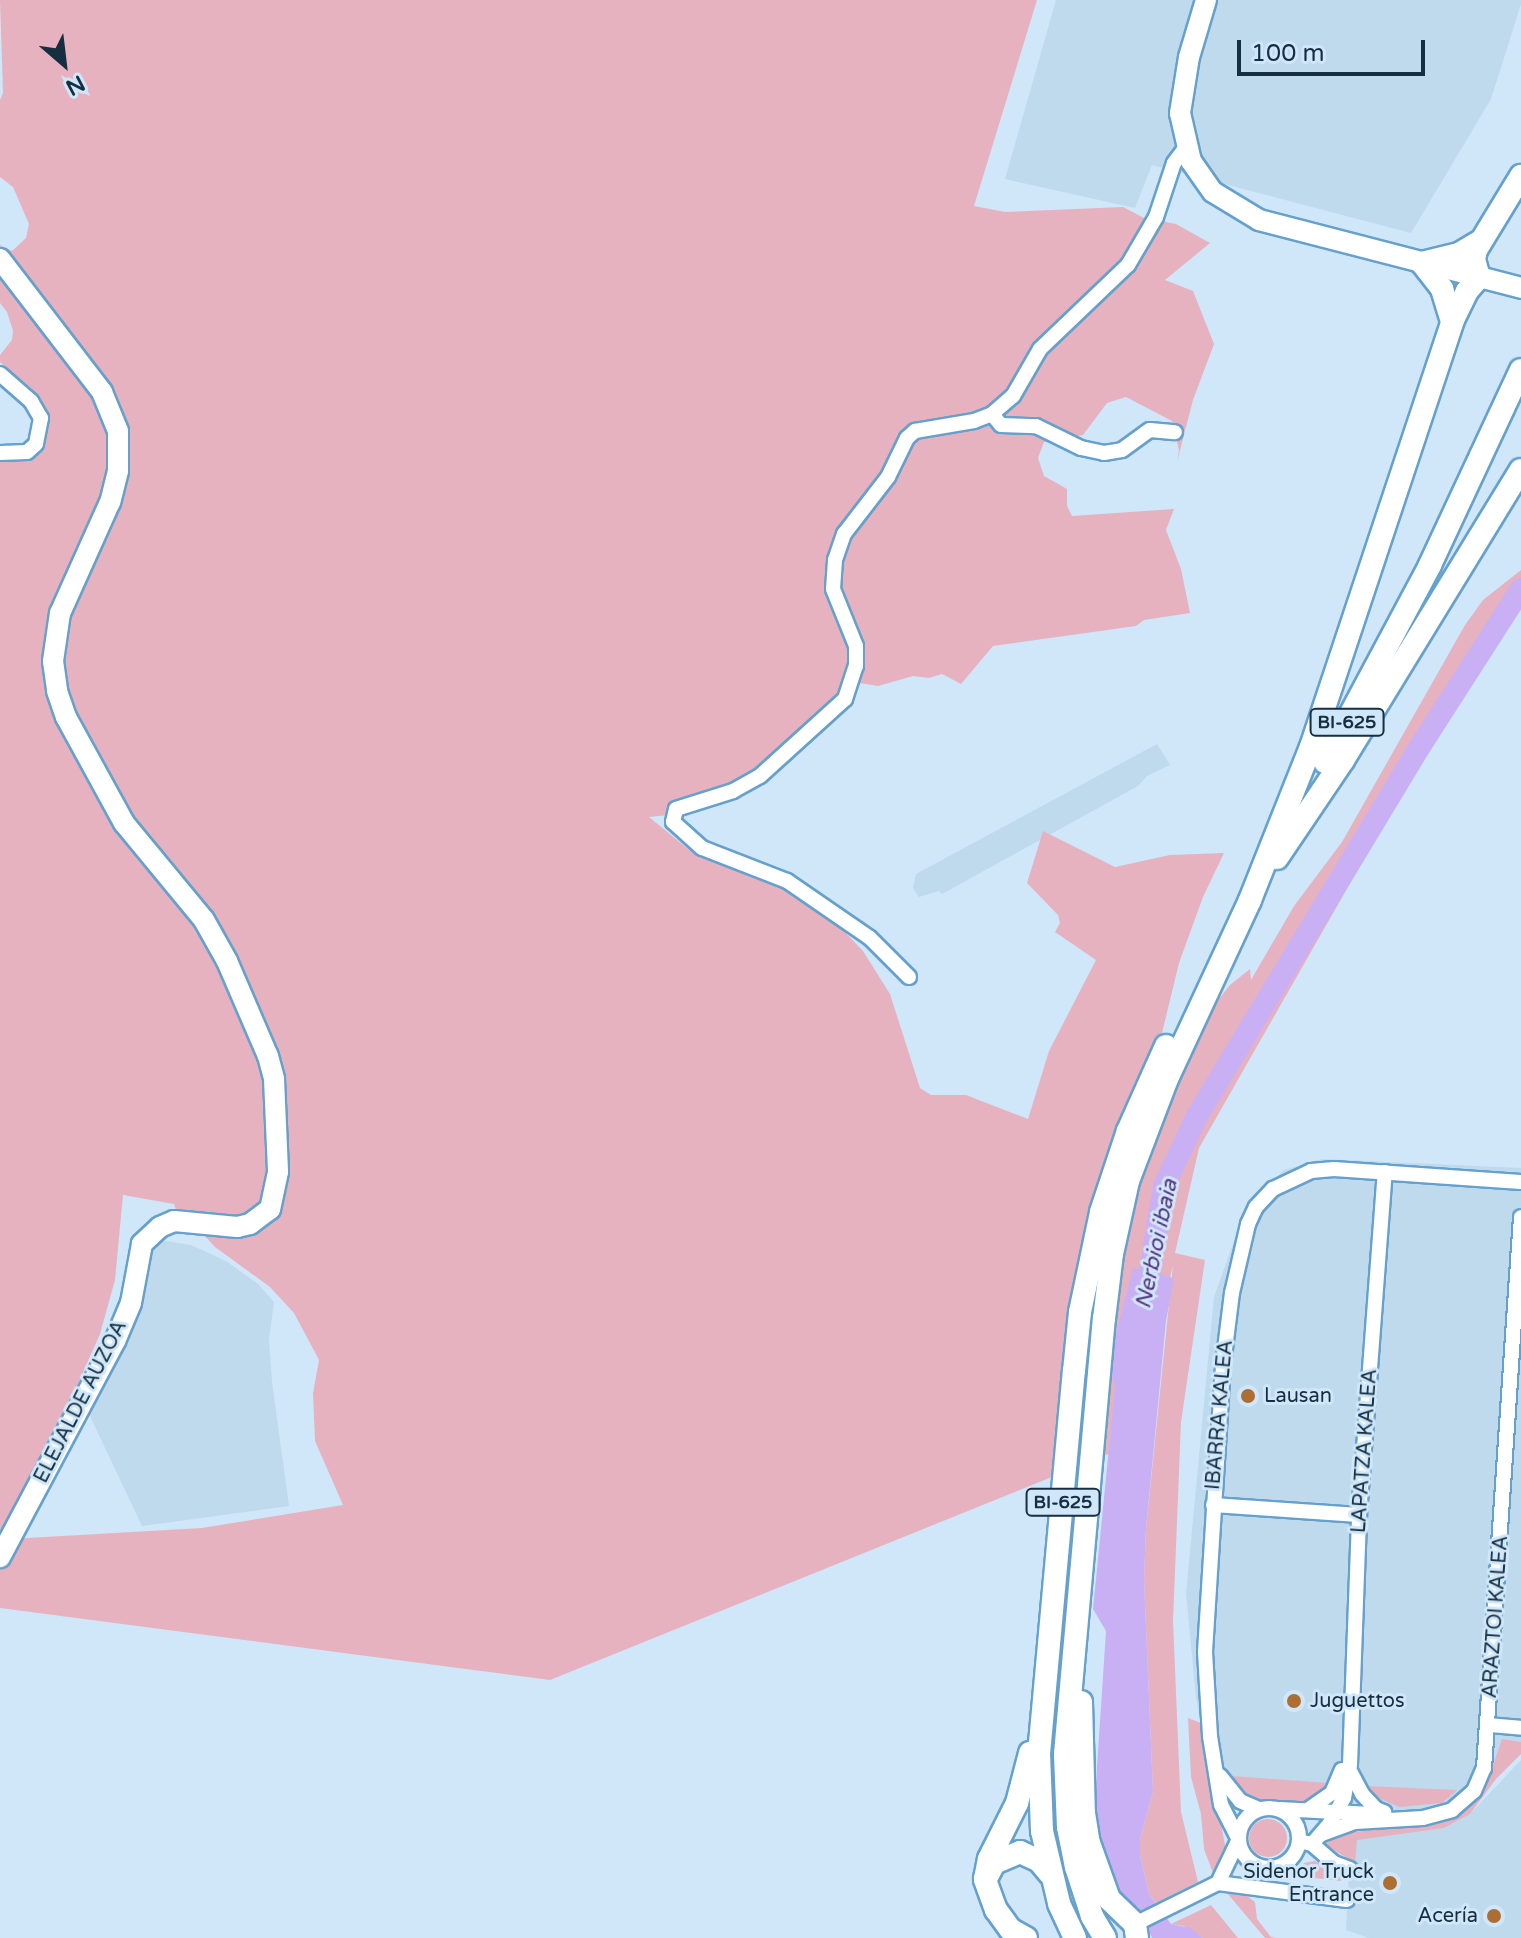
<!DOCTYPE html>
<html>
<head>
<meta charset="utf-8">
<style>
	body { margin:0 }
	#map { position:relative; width:1521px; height:1938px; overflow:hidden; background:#cfe7f9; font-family:"Varela Round",sans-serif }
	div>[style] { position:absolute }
	.built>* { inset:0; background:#bfd9ed }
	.green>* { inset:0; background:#e6b2c0 }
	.round { border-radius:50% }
	.water>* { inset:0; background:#c9b0f4 }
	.river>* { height:22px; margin:-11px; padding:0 11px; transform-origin:11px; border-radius:11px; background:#c9b0f4 }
	.roads { filter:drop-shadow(2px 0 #65a1cc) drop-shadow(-2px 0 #65a1cc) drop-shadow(0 2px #65a1cc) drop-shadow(0 -2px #65a1cc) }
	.street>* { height:14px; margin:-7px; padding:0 7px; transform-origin:7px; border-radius:7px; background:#fff }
	.street>.ring { margin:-7px; padding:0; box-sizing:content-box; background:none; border:14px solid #fff; border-radius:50% }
	.secondary>* { height:20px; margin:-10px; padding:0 10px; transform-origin:10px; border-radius:10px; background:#fff }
	.primary>* { height:22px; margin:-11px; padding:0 11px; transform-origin:11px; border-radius:11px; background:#fff }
	.dots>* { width:22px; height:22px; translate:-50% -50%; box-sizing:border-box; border:4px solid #cfe7f9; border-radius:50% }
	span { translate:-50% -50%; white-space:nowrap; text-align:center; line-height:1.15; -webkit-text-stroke:6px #cfe7f9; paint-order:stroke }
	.shield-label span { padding:2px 6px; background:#cfe7f9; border:2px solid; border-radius:6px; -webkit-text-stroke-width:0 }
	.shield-label { font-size:18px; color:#152e40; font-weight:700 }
	.poi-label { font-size:20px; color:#152e40 }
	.left { translate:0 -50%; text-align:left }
	.right { translate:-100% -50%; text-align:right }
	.street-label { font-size:20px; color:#152e40 }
	.water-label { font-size:22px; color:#573482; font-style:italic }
	.north { position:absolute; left:24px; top:24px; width:80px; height:80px; -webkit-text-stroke:6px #cfe7f9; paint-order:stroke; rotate:152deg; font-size:22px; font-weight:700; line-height:32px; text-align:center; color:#152e40 }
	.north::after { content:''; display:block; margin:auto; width:28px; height:36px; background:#152e40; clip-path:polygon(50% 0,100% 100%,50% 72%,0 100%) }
	.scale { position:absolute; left:1237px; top:40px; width:188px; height:36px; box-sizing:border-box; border:4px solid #152e40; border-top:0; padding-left:10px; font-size:24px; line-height:28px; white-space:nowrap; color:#152e40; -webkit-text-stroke:6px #cfe7f9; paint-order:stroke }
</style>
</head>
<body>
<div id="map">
	<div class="built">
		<i style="clip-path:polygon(1056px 0,1521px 0,1521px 4px,1491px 99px,1411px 233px,1152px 165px,1135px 208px,1005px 179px)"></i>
		<i style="clip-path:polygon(1157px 744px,1170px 765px,1147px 776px,1138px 786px,942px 894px,939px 891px,919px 897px,913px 888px,916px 874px)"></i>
		<i style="clip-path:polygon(1322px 1159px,1521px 1168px,1521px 1742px,1502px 1740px,1487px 1783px,1463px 1813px,1447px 1821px,1429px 1824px,1389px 1808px,1278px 1805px,1213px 1789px,1196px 1697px,1186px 1594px,1214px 1297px,1247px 1205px,1284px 1170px)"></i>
		<i style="clip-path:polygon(160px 1240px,191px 1245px,226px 1261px,258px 1284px,274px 1302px,269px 1339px,272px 1382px,289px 1506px,142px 1526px,87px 1410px,124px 1348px,146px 1263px)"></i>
		<i style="clip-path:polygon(1521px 1760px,1521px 1938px,1369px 1938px,1346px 1930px,1351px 1833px,1444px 1828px,1470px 1814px)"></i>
	</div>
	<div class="green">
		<i style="clip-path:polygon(evenodd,0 0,1037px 0,974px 206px,1005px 212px,1123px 207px,1144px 218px,1176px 224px,1210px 243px,1165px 280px,1193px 291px,1214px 344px,1193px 400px,1177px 462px,1179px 450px,1172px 421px,1126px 397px,1107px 403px,1083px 435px,1044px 442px,1038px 458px,1044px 476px,1067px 489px,1067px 506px,1072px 516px,1174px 509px,1166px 530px,1181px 569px,1190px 613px,1144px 620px,1136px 626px,993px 646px,961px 684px,942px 674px,929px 678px,913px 676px,878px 686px,859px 683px,812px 715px,812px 724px,775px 757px,736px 781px,725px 796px,689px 813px,649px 817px,693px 853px,776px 884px,839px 926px,863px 951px,890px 994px,920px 1088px,931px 1095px,966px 1095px,1028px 1119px,1049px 1051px,1096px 960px,1055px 932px,1060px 923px,1058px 915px,1027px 883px,1043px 831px,1115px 867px,1170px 855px,1224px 853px,1203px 897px,1179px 963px,1162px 1033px,1169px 1048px,1187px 1040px,1230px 985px,1250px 969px,1251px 980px,1294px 906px,1342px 842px,1465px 625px,1483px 600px,1521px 570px,1521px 603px,1481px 654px,1199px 1148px,1175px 1253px,1205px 1260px,1181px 1422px,1173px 1621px,1181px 1812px,1198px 1882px,1156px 1903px,1149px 1894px,1140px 1855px,1140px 1839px,1153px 1791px,1144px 1580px,1146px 1529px,1173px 1265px,1131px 1445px,550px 1680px,0 1608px,0 456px,31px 456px,44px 416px,31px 388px,0 362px,0 355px,12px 340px,13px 331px,7px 312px,0 303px,0 245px,12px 251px,26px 238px,29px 224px,13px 187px,0 177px,0 100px,3px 93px,0 0,123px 1195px,174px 1204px,182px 1228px,204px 1235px,215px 1247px,270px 1287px,294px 1313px,319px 1360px,313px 1393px,315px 1441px,343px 1505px,202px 1528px,10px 1539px,40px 1455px,72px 1397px,100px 1334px,115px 1280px,123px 1195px)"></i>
		<i style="clip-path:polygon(1188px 1718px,1201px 1723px,1226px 1850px,1213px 1873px,1204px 1849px,1201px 1814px,1191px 1777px)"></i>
		<i style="clip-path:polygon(1502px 1739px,1521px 1742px,1521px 1754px,1496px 1779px,1470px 1814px,1444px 1828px,1357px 1840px,1355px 1863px,1324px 1844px,1344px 1833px,1429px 1824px,1463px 1813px,1487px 1783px)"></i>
		<i style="clip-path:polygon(1231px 1776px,1327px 1783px,1316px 1797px,1302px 1803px,1268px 1802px,1243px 1793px)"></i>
		<i style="clip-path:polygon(1366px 1786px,1457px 1790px,1442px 1803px,1399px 1807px,1377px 1797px)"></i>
		<i class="round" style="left:1249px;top:1819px;width:38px;height:38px"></i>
		<i style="clip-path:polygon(1315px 1861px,1341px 1877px,1341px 1881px,1297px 1876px,1304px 1863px)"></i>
		<i style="clip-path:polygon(1227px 1893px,1247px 1896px,1255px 1902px,1257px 1919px,1271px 1937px,1276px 1938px,1265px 1938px)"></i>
		<i style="clip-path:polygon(1211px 1905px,1238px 1938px,1202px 1938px,1184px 1926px,1171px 1924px)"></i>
	</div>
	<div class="water">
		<i style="clip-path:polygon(1133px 1268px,1174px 1278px,1166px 1321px,1146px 1529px,1144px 1580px,1153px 1791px,1140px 1839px,1140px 1855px,1149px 1894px,1165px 1916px,1171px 1924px,1191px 1928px,1202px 1938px,1152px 1938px,1138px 1907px,1132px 1907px,1112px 1890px,1097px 1830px,1096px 1782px,1106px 1631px,1093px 1609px,1115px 1387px,1109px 1360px)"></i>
	</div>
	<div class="river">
		<i style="left:1145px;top:1300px;width:116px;rotate:-80.5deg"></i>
		<i style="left:1164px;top:1186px;width:77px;rotate:-64.8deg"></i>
		<i style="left:1197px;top:1116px;width:430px;rotate:-58.9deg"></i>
		<i style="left:1419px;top:748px;width:189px;rotate:-57.3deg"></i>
	</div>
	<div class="roads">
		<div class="street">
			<i style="left:0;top:374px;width:41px;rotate:41.1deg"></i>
			<i style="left:31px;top:401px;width:20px;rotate:60deg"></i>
			<i style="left:41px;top:418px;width:26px;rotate:101deg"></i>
			<i style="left:36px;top:444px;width:12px;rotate:138deg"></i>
			<i style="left:27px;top:452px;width:27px;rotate:178deg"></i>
			<i style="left:992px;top:414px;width:14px;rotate:51deg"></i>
			<i style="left:1001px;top:425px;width:35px;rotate:2deg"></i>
			<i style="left:1036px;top:426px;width:50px;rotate:26.1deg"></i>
			<i style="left:1081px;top:448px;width:24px;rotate:12deg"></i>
			<i style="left:1104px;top:453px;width:18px;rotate:-9deg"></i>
			<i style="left:1122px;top:450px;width:34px;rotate:-36deg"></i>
			<i style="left:1150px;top:430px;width:25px;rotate:5deg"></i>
			<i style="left:909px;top:977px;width:55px;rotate:-135deg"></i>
			<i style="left:870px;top:938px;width:101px;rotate:-145.5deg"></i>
			<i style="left:787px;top:881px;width:91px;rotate:-158.8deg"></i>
			<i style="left:702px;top:848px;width:39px;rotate:-138deg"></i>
			<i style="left:673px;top:822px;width:13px;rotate:-77deg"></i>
			<i style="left:676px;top:809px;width:60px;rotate:-17.5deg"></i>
			<i style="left:733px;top:791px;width:31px;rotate:-29deg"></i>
			<i style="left:760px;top:776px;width:115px;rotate:-42.2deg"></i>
			<i style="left:845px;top:699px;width:35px;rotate:-72deg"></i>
			<i style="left:856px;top:666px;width:20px;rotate:-90deg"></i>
			<i style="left:856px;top:646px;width:61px;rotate:-112deg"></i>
			<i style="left:833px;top:589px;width:29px;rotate:-86deg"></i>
			<i style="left:835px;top:560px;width:28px;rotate:-71deg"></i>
			<i style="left:844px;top:534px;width:72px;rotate:-52.3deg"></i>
			<i style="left:888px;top:477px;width:43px;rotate:-64deg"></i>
			<i style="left:907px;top:438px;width:11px;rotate:-41deg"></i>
			<i style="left:915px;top:431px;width:60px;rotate:-9.6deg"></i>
			<i style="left:974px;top:421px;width:19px;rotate:-21deg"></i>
			<i style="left:992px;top:414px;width:28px;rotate:-41deg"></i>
			<i style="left:1013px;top:396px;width:54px;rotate:-60.1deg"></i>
			<i style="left:1040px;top:349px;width:122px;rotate:-43.7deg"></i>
			<i style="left:1128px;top:265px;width:56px;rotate:-59.7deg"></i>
			<i style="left:1156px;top:217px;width:57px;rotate:-71.6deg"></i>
			<i style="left:1174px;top:163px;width:20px;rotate:-53deg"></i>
			<i style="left:1213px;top:1505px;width:146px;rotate:3.9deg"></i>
			<i style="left:1489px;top:1725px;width:32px;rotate:5deg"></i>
			<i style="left:1350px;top:1771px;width:26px;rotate:62deg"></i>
			<i style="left:1362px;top:1794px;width:21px;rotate:47deg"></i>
			<i style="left:1376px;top:1809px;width:9px;rotate:21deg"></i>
			<i style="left:1220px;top:1776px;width:32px;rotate:51deg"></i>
			<i style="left:1240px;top:1801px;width:21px;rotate:23deg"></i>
			<i class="ring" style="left:1239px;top:1808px;width:46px;height:46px"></i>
			<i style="left:1280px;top:1809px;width:91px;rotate:3.1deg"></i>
			<i style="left:1309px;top:1809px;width:28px;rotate:-35deg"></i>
			<i style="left:1332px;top:1793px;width:25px;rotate:-67deg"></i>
			<i style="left:1322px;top:1834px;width:35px;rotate:-20deg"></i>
			<i style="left:1355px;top:1822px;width:68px;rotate:-3.4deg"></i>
			<i style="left:1423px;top:1818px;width:30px;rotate:-15deg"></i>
			<i style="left:1452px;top:1810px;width:29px;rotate:-41deg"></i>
			<i style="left:1474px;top:1791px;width:25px;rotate:-67deg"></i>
			<i style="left:1484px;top:1768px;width:552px;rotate:-86.16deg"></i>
			<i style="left:1238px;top:1838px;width:37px;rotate:-117deg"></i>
			<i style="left:1221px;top:1805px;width:70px;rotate:-99.1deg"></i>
			<i style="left:1210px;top:1736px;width:84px;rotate:-93.4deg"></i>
			<i style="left:1205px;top:1652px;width:288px;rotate:-86.4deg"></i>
			<i style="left:1223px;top:1365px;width:73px;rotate:-82.9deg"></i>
			<i style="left:1232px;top:1293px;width:71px;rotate:-76.9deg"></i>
			<i style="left:1248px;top:1224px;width:19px;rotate:-65deg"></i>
			<i style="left:1256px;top:1207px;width:25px;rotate:-47deg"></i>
			<i style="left:1273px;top:1189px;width:42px;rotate:-25.3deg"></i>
			<i style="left:1311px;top:1171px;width:23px;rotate:-5deg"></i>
			<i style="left:1334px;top:1169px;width:187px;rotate:4deg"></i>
			<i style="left:1303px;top:1842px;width:9px;rotate:13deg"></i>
			<i style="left:1312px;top:1844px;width:29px;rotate:41deg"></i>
			<i style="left:1334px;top:1863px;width:17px;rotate:21deg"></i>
			<i style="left:1312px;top:1844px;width:28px;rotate:-49deg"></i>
			<i style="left:1330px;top:1823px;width:29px;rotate:-61deg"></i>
			<i style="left:1344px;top:1798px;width:34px;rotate:-80deg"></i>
			<i style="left:1350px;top:1765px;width:250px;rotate:-87.9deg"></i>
			<i style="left:1359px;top:1515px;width:344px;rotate:-85.7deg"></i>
			<i style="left:1218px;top:1883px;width:47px;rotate:-64.5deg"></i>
			<i style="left:1135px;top:1924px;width:93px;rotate:-26.3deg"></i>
			<i style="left:1218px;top:1883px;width:130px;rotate:7.5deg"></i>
		</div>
		<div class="secondary">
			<i style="left:1206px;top:0;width:59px;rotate:106.6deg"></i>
			<i style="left:1189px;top:57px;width:57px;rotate:99.1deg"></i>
			<i style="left:1180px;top:113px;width:49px;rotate:77.1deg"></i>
			<i style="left:1191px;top:161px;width:38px;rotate:55deg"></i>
			<i style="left:1213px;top:192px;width:54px;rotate:31.3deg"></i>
			<i style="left:1259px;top:220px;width:271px;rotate:14.5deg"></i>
			<i style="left:0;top:259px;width:168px;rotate:52.5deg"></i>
			<i style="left:102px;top:392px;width:42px;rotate:67.7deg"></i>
			<i style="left:118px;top:431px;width:40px;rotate:90deg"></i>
			<i style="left:118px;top:471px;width:32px;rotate:104deg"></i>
			<i style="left:110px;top:502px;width:122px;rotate:114.2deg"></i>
			<i style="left:60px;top:613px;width:49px;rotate:98.3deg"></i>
			<i style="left:53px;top:661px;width:30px;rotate:82deg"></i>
			<i style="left:57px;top:691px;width:28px;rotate:71deg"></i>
			<i style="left:66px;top:717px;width:121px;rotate:61.3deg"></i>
			<i style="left:124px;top:823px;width:126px;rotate:50.5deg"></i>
			<i style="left:204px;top:920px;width:47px;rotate:60.7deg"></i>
			<i style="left:227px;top:961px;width:103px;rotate:66.7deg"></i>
			<i style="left:268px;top:1056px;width:24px;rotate:75deg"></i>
			<i style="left:274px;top:1079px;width:93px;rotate:87.5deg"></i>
			<i style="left:278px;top:1172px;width:38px;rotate:102deg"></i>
			<i style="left:270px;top:1209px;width:25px;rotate:143deg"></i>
			<i style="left:250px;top:1224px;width:13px;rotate:167deg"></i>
			<i style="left:237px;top:1227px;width:63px;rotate:-174.6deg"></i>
			<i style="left:174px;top:1221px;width:15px;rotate:157deg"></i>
			<i style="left:160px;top:1227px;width:25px;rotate:137deg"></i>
			<i style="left:142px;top:1244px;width:60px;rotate:100.6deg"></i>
			<i style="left:131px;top:1303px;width:41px;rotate:112.8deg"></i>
			<i style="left:115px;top:1341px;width:245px;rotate:118deg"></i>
		</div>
		<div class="primary">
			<i style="left:1422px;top:263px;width:33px;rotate:52deg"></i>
			<i style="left:1442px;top:289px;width:34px;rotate:73deg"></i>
			<i style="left:1422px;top:263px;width:38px;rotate:-14deg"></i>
			<i style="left:1459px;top:254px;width:26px;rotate:-31deg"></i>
			<i style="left:1325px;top:762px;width:223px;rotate:-61.9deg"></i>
			<i style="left:1430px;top:565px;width:215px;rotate:-65deg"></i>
			<i style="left:1277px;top:858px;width:118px;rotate:-56deg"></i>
			<i style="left:1343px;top:760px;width:340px;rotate:-58.5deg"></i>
			<i style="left:1081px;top:1702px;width:111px;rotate:88.5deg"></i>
			<i style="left:1084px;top:1813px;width:30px;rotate:81deg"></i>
			<i style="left:1089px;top:1843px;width:59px;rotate:70.3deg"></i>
			<i style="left:1109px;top:1899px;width:36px;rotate:44deg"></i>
			<i style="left:1135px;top:1924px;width:14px;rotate:82deg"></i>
			<i style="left:988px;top:1875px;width:13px;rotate:-63deg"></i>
			<i style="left:994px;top:1863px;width:28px;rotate:-23deg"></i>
			<i style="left:1020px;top:1852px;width:21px;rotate:25deg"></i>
			<i style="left:1039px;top:1861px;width:17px;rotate:50deg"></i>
			<i style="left:1026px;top:1938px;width:18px;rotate:-151deg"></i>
			<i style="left:1010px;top:1929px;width:24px;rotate:-126deg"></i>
			<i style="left:996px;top:1910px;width:33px;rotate:-110deg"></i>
			<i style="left:985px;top:1879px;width:20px;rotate:-79deg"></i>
			<i style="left:989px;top:1859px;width:63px;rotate:-63.4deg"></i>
			<i style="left:1017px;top:1803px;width:52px;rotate:-75.4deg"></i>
			<i style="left:1075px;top:1938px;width:38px;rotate:-115deg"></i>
			<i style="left:1059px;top:1903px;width:74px;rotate:-103.3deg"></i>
			<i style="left:1042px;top:1831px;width:77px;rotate:-92.2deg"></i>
			<i style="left:1039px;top:1754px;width:385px;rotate:-84.8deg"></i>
			<i style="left:1074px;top:1371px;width:59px;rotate:-84.2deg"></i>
			<i style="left:1080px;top:1312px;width:102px;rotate:-78.1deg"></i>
			<i style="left:1101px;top:1212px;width:85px;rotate:-71.6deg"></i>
			<i style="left:1128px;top:1131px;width:93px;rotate:-65.9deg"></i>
			<i style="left:1105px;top:1938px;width:26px;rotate:-121deg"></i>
			<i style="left:1092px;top:1916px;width:52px;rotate:-108.1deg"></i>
			<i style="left:1076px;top:1867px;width:41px;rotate:-101.3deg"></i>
			<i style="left:1068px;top:1827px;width:73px;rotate:-92.4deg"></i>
			<i style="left:1065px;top:1754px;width:437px;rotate:-84.9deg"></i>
			<i style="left:1104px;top:1319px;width:65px;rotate:-83deg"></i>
			<i style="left:1112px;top:1254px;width:75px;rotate:-77.6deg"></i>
			<i style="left:1128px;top:1181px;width:109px;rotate:-69.1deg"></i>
			<i style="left:1167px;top:1079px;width:197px;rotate:-65.1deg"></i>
			<i style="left:1250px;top:900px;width:165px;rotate:-68.3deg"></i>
			<i style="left:1311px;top:747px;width:448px;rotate:-71.6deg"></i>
			<i style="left:1452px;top:322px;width:34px;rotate:-64deg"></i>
			<i style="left:1467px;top:291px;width:18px;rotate:-49deg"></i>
			<i style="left:1479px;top:277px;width:18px;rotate:-106deg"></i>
			<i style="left:1474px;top:260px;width:10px;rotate:-79deg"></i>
			<i style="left:1476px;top:250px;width:87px;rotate:-58.7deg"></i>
		</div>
	</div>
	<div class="dots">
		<i style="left:1248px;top:1396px;background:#ad6e34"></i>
		<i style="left:1294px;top:1701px;background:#ad6e34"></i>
		<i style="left:1390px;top:1883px;background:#ad6e34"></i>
		<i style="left:1494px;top:1916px;background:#ad6e34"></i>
	</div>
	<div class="shield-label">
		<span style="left:1347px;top:722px">BI-625</span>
		<span style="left:1063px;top:1502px">BI-625</span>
	</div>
	<div class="poi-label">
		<span class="left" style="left:1264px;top:1396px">Lausan</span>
		<span class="left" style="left:1310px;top:1701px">Juguettos</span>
		<span class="right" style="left:1374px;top:1884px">Sidenor Truck<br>Entrance</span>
		<span class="right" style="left:1478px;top:1916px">Acería</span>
	</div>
	<div class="street-label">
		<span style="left:81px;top:1402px;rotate:-63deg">ELEJALDE AUZOA</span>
		<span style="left:1220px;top:1415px;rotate:-85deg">IBARRA KALEA</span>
		<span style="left:1365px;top:1451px;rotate:-86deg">LAPATZA KALEA</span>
		<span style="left:1496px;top:1617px;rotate:-86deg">ARAZTOI KALEA</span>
	</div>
	<div class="water-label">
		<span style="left:1157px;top:1244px;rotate:-78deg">Nerbioi ibaia</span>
	</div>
	<div class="north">N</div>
	<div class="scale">100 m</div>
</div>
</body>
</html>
